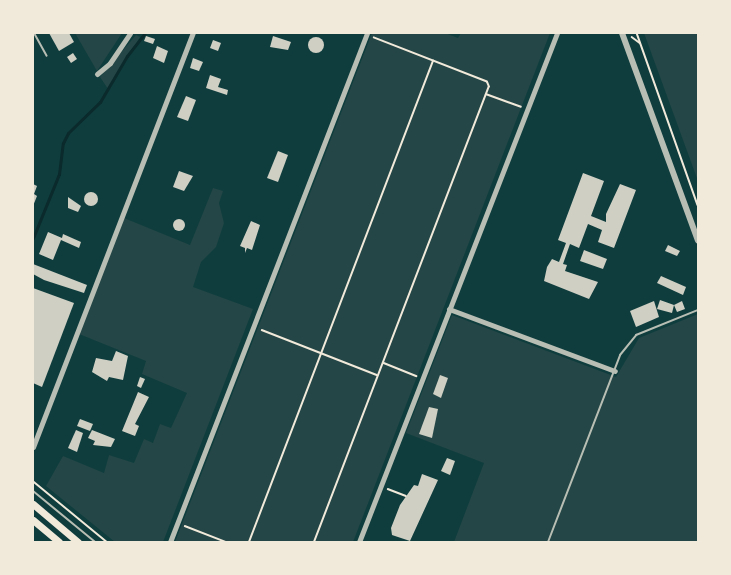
<!DOCTYPE html>
<html>
<head>
<meta charset="utf-8">
<style>
	body { margin:0 }
	#map { position:relative; width:731px; height:575px; overflow:hidden; background:#0f3d3e; font-family:Ubuntu,sans-serif }
	div>[style] { position:absolute }
	.green>* { inset:0; background:#244646 }
	.stream>* { height:3px; margin:-1.5px; padding:0 1.5px; transform-origin:1.5px; border-radius:1.5px; background:#0a2a2b }
	.building>* { inset:0; background:#cfcfc3 }
	.round { border-radius:50% }
	.path>* { height:1.5px; margin:-0.75px; padding:0 0.75px; transform-origin:0.75px; border-radius:0.75px; background:#f1e9da }
	.service>* { height:2px; margin:-1px; padding:0 1px; transform-origin:1px; border-radius:1px; background:#b8beb3 }
	.minor>* { height:5px; margin:-2.5px; padding:0 2.5px; transform-origin:2.5px; border-radius:2.5px; background:#b8beb3 }
	.tertiary>* { height:6px; margin:-3px; padding:0 3px; transform-origin:3px; border-radius:3px; background:#b8beb3 }
	.secondary>* { height:7px; margin:-3.5px; padding:0 3.5px; transform-origin:3.5px; border-radius:3.5px; background:#f1e9da }
	span { translate:-50% -50%; white-space:nowrap; text-align:center; line-height:1.15; -webkit-text-stroke:4.5px #f1e9da; paint-order:stroke }
	.frame { position:absolute; inset:0; border:34px solid #f1e9da; pointer-events:none }
</style>
</head>
<body>
<div id="map">
	<div class="green">
		<i style="clip-path:polygon(75px 33px,122px 33px,97px 71px)"></i>
		<i style="clip-path:polygon(372px 33px,445px 33px,458px 38px,461px 33px,550px 33px,353px 542px,175px 542px)"></i>
		<i style="clip-path:polygon(644px 33px,698px 33px,698px 181px)"></i>
		<i style="clip-path:polygon(136px 35px,140px 37px,108px 89px,100px 77px)"></i>
		<i style="clip-path:polygon(213px 188px,223px 191px,219px 203px,224px 223px,216px 247px,201px 262px,193px 287px,253px 309px,163px 542px,115px 542px,46px 486px,63px 456px,104px 473px,109px 455px,134px 463px,144px 439px,153px 443px,160px 424px,171px 428px,187px 393px,142px 374px,146px 361px,79px 334px,124px 218px,190px 245px)"></i>
		<i style="clip-path:polygon(698px 314px,698px 542px,454px 542px,484px 463px,406px 433px,452px 315px,616px 377px,639px 338px)"></i>
	</div>
	<div class="stream">
		<i style="left:33px;top:238px;width:69px;rotate:-67.9deg"></i>
		<i style="left:59px;top:174px;width:31px;rotate:-83deg"></i>
		<i style="left:63px;top:143px;width:11px;rotate:-63deg"></i>
		<i style="left:68px;top:133px;width:45px;rotate:-44.1deg"></i>
		<i style="left:100px;top:102px;width:53px;rotate:-59.6deg"></i>
		<i style="left:127px;top:56px;width:29px;rotate:-52deg"></i>
	</div>
	<div class="building">
		<i style="clip-path:polygon(49px 33px,69px 33px,74px 42px,59px 51px)"></i>
		<i style="clip-path:polygon(146px 36px,155px 39px,153px 44px,144px 41px)"></i>
		<i style="clip-path:polygon(273px 36px,291px 42px,288px 50px,270px 47px)"></i>
		<i class="round" style="left:308px;top:37px;width:16px;height:16px"></i>
		<i style="clip-path:polygon(213px 40px,221px 43px,218px 51px,210px 48px)"></i>
		<i style="clip-path:polygon(157px 46px,168px 51px,164px 63px,153px 58px)"></i>
		<i style="clip-path:polygon(73px 53px,77px 59px,71px 63px,67px 57px)"></i>
		<i style="clip-path:polygon(193px 58px,203px 62px,199px 71px,190px 68px)"></i>
		<i style="clip-path:polygon(210px 75px,221px 79px,218px 87px,228px 90px,227px 95px,206px 88px)"></i>
		<i style="clip-path:polygon(186px 96px,196px 100px,188px 121px,177px 117px)"></i>
		<i style="clip-path:polygon(278px 151px,288px 155px,278px 182px,267px 178px)"></i>
		<i style="clip-path:polygon(179px 171px,193px 176px,184px 191px,173px 187px)"></i>
		<i style="clip-path:polygon(583px 173px,604px 181px,591px 216px,606px 222px,606px 214px,620px 184px,636px 190px,614px 248px,598px 242px,602px 230px,588px 224px,579px 248px,570px 244px,563px 264px,567px 265px,565px 271px,598px 282px,589px 299px,544px 281px,547px 267px,552px 259px,559px 262px,566px 243px,558px 240px)"></i>
		<i style="clip-path:polygon(33px 184px,37px 186px,34px 194px,37px 196px,33px 206px)"></i>
		<i class="round" style="left:84px;top:192px;width:14px;height:14px"></i>
		<i style="clip-path:polygon(68px 197px,81px 206px,78px 212px,68px 208px)"></i>
		<i class="round" style="left:173px;top:219px;width:12px;height:12px"></i>
		<i style="clip-path:polygon(251px 221px,260px 225px,252px 250px,247px 248px,245px 253px,245px 248px,240px 246px)"></i>
		<i style="clip-path:polygon(48px 232px,62px 238px,63px 234px,81px 242px,79px 248px,61px 240px,53px 260px,39px 254px)"></i>
		<i style="clip-path:polygon(668px 245px,680px 251px,677px 256px,665px 251px)"></i>
		<i style="clip-path:polygon(584px 250px,607px 259px,603px 269px,580px 261px)"></i>
		<i style="clip-path:polygon(33px 264px,87px 285px,84px 293px,44px 280px,33px 274px)"></i>
		<i style="clip-path:polygon(661px 276px,686px 287px,683px 295px,657px 283px)"></i>
		<i style="clip-path:polygon(33px 288px,74px 303px,42px 387px,33px 383px)"></i>
		<i style="clip-path:polygon(660px 300px,674px 305px,682px 301px,685px 309px,677px 312px,674px 305px,672px 313px,657px 309px)"></i>
		<i style="clip-path:polygon(654px 301px,659px 317px,636px 327px,630px 311px)"></i>
		<i style="clip-path:polygon(116px 351px,128px 356px,123px 380px,109px 377px,107px 381px,92px 372px,96px 358px,112px 361px)"></i>
		<i style="clip-path:polygon(440px 375px,448px 378px,441px 398px,433px 394px)"></i>
		<i style="clip-path:polygon(140px 377px,145px 379px,141px 388px,137px 386px)"></i>
		<i style="clip-path:polygon(138px 392px,149px 397px,135px 424px,139px 426px,135px 436px,122px 431px)"></i>
		<i style="clip-path:polygon(429px 407px,438px 409px,432px 438px,419px 434px)"></i>
		<i style="clip-path:polygon(80px 419px,93px 424px,90px 431px,77px 426px)"></i>
		<i style="clip-path:polygon(76px 430px,83px 433px,77px 452px,68px 448px)"></i>
		<i style="clip-path:polygon(92px 430px,115px 439px,111px 447px,93px 445px,95px 441px,88px 438px)"></i>
		<i style="clip-path:polygon(447px 458px,455px 461px,450px 475px,441px 471px)"></i>
		<i style="clip-path:polygon(422px 474px,438px 480px,410px 541px,392px 535px,391px 528px,400px 505px,414px 485px,418px 486px)"></i>
	</div>
	<div class="path">
		<i style="left:637px;top:33px;width:182px;rotate:70.5deg"></i>
		<i style="left:632px;top:37px;width:10px;rotate:37deg"></i>
		<i style="left:486px;top:94px;width:37px;rotate:20deg"></i>
		<i style="left:262px;top:330px;width:123px;rotate:21.4deg"></i>
		<i style="left:384px;top:363px;width:35px;rotate:22deg"></i>
		<i style="left:33px;top:481px;width:96px;rotate:39.5deg"></i>
		<i style="left:388px;top:489px;width:19px;rotate:21deg"></i>
		<i style="left:185px;top:526px;width:44px;rotate:21.3deg"></i>
		<i style="left:249px;top:542px;width:515px;rotate:-69.07deg"></i>
		<i style="left:314px;top:542px;width:487px;rotate:-69deg"></i>
		<i style="left:489px;top:87px;width:5px;rotate:-112deg"></i>
		<i style="left:487px;top:82px;width:121px;rotate:-158.7deg"></i>
	</div>
	<div class="service">
		<i style="left:34px;top:33px;width:26px;rotate:61deg"></i>
		<i style="left:33px;top:491px;width:80px;rotate:39.4deg"></i>
		<i style="left:548px;top:542px;width:200px;rotate:-68.9deg"></i>
		<i style="left:620px;top:355px;width:26px;rotate:-51deg"></i>
		<i style="left:636px;top:335px;width:67px;rotate:-22deg"></i>
	</div>
	<div class="minor">
		<i style="left:97px;top:74px;width:17px;rotate:-40deg"></i>
		<i style="left:110px;top:63px;width:36px;rotate:-56deg"></i>
		<i style="left:449px;top:309px;width:177px;rotate:20.5deg"></i>
		<i style="left:33px;top:447px;width:444px;rotate:-68.9deg"></i>
		<i style="left:170px;top:542px;width:546px;rotate:-68.84deg"></i>
		<i style="left:359px;top:542px;width:546px;rotate:-68.74deg"></i>
	</div>
	<div class="tertiary">
		<i style="left:622px;top:33px;width:221px;rotate:69.9deg"></i>
	</div>
	<div class="secondary">
		<i style="left:33px;top:504px;width:59px;rotate:40.2deg"></i>
		<i style="left:33px;top:520px;width:34px;rotate:40deg"></i>
	</div>
	<div class="frame"></div>
</div>
</body>
</html>
